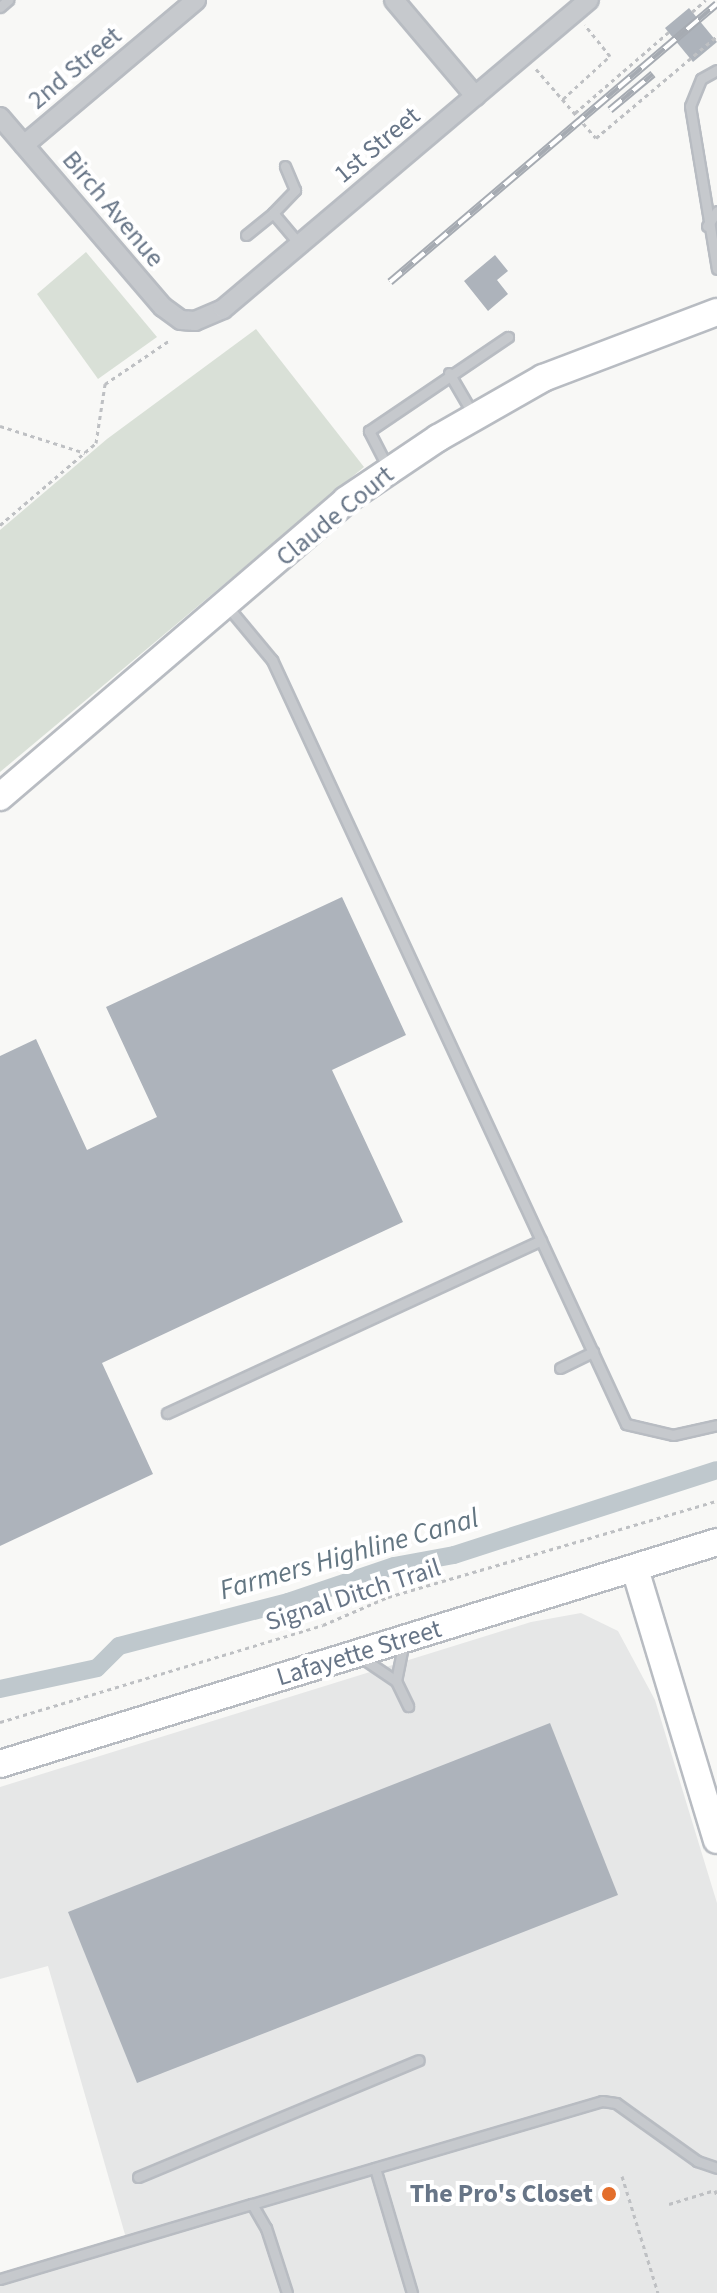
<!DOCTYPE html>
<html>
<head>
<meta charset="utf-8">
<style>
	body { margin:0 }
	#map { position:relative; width:717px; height:2293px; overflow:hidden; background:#f8f8f6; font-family:"Source Sans 3",sans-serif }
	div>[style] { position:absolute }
	.built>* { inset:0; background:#e6e7e7 }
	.green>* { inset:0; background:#d9e0d7 }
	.canal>* { height:18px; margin:-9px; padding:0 9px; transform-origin:9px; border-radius:9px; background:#bfc8cd }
	.building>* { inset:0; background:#adb3bb }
	.path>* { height:3px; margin-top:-1.5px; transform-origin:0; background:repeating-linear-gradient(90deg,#bec0c3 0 4px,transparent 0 8px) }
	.roads { filter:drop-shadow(2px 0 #b8bcc2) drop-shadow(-2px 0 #b8bcc2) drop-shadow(0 2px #b8bcc2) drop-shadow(0 -2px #b8bcc2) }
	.lane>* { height:9px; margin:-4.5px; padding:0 4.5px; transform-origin:4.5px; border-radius:4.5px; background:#c6c9cd }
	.street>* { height:18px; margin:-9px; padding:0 9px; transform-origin:9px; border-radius:9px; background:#c6c9cd }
	.secondary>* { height:26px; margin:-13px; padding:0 13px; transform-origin:13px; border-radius:13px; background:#fff }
	.rail>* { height:8px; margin-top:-4px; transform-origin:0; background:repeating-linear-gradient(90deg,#fff 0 15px,#a6abb2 0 30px); box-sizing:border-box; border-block:2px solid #a6abb2 }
	.dots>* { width:22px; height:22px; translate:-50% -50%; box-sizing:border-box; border:4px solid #fff; border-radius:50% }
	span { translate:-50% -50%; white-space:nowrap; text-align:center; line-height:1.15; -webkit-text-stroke:8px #fff; paint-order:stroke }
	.street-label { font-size:26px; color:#677587 }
	.poi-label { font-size:26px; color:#677587; font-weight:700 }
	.right { translate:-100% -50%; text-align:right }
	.water-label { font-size:28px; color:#637682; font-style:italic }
</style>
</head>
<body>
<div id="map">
	<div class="built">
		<i style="clip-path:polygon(581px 1613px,618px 1631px,655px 1700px,717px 1903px,717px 2293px,0 2293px,0 2275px,126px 2238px,48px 1966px,0 1979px,0 1787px,531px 1622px)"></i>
	</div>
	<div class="green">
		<i style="clip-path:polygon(86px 252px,157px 337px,98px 379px,37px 294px)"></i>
		<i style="clip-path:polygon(256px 329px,364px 467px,0 772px,0 530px,107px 439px)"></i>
	</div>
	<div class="canal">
		<i style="left:0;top:1689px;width:99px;rotate:-12.2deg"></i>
		<i style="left:97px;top:1668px;width:31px;rotate:-45deg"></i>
		<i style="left:119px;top:1646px;width:175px;rotate:-14.6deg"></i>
		<i style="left:288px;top:1602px;width:112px;rotate:-18.8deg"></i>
		<i style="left:394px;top:1566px;width:61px;rotate:-10.4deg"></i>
		<i style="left:454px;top:1555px;width:276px;rotate:-17.9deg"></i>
	</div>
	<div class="building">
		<i style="clip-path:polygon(689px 8px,717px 42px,693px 62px,665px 28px)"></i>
		<i style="clip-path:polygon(495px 255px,508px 271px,497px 280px,508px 294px,488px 311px,464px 281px)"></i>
		<i style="clip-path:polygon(342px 897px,406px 1035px,332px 1070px,403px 1222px,102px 1363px,153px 1474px,0 1546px,0 1056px,36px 1039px,87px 1150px,157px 1117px,106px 1007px)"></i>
		<i style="clip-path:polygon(550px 1723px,618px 1895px,137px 2083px,68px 1912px)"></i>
	</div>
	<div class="path">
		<i style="left:692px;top:12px;width:18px;rotate:-41deg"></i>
		<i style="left:536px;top:69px;width:91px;rotate:49deg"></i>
		<i style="left:596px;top:138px;width:158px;rotate:-40.1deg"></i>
		<i style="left:563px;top:99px;width:64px;rotate:-42.5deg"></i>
		<i style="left:610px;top:56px;width:40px;rotate:-129deg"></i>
		<i style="left:575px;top:113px;width:124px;rotate:-40.8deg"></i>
		<i style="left:0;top:426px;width:89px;rotate:17.6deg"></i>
		<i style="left:0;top:525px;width:126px;rotate:-40.5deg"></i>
		<i style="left:96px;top:443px;width:60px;rotate:-81.3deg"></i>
		<i style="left:105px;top:384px;width:78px;rotate:-34.1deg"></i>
		<i style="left:0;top:1722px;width:337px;rotate:-16.7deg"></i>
		<i style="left:323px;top:1625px;width:71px;rotate:-23.3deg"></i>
		<i style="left:388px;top:1597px;width:343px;rotate:-16.3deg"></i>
		<i style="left:622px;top:2176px;width:122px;rotate:72.9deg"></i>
		<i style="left:669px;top:2204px;width:48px;rotate:-16.9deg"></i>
		<i style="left:715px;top:2190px;width:6px;rotate:72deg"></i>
	</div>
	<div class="roads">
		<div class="lane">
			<i style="left:0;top:7px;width:11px;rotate:-41deg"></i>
			<i style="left:717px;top:70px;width:18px;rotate:151deg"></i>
			<i style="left:701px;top:79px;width:29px;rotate:112deg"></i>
			<i style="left:690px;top:106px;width:165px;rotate:80.6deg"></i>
			<i style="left:273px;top:213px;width:32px;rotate:-46deg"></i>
			<i style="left:295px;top:190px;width:26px;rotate:-113deg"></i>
			<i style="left:707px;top:226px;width:18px;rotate:-56deg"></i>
			<i style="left:246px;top:235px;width:35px;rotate:-39deg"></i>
			<i style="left:273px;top:213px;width:42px;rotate:49.8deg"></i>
			<i style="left:449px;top:373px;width:48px;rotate:59.7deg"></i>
			<i style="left:388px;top:468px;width:42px;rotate:-117.2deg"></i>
			<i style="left:369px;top:431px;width:168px;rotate:-34.1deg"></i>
			<i style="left:228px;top:607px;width:69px;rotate:50.3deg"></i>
			<i style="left:272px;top:660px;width:842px;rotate:65.14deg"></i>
			<i style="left:626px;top:1424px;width:48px;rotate:13.2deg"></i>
			<i style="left:673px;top:1435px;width:45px;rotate:-12.8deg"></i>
			<i style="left:560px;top:1368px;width:37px;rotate:-26deg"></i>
			<i style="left:167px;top:1413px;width:412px;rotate:-24.8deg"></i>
			<i style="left:359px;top:1656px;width:45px;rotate:34deg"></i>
			<i style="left:396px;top:1681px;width:28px;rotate:64deg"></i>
			<i style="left:396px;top:1681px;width:41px;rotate:-78.7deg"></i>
			<i style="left:375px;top:2168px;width:130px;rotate:73.5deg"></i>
			<i style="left:138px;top:2177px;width:304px;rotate:-22.6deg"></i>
			<i style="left:252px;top:2204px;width:365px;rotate:-16.4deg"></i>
			<i style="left:602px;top:2101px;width:14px;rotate:8deg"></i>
			<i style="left:616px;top:2103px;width:100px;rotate:35.6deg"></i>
			<i style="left:697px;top:2161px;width:21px;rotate:19deg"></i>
			<i style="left:0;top:2279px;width:263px;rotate:-16.6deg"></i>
			<i style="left:252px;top:2204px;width:28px;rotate:60deg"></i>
			<i style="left:266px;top:2228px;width:68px;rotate:72.1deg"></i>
		</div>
		<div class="street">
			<i style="left:394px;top:0;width:126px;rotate:49.8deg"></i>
			<i style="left:0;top:117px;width:250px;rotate:49.4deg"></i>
			<i style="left:163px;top:307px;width:22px;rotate:36deg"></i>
			<i style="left:181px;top:320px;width:14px;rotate:4deg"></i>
			<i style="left:195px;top:321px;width:30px;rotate:-23deg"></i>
			<i style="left:223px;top:309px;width:479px;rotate:-40.2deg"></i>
			<i style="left:24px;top:145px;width:225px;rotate:-40.1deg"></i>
		</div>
		<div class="secondary">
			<i style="left:0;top:797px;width:456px;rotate:-40.6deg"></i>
			<i style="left:346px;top:500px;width:111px;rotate:-34deg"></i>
			<i style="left:438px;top:438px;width:121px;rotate:-29.7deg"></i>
			<i style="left:543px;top:378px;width:186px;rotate:-20.8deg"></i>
			<i style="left:635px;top:1569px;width:283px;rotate:73.2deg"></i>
			<i style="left:0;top:1764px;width:751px;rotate:-17.2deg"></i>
		</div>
	</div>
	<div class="rail">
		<i style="left:610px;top:110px;width:56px;rotate:-39.9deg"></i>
		<i style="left:390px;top:282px;width:429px;rotate:-40.4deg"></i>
	</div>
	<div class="dots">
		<i style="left:609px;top:2194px;background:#e36e2b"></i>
	</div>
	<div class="street-label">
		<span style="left:75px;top:68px;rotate:-40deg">2nd Street</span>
		<span style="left:377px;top:145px;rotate:-40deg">1st Street</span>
		<span style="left:113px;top:209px;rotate:50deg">Birch Avenue</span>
		<span style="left:335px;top:516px;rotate:-39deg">Claude Court</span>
		<span style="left:353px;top:1595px;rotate:-18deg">Signal Ditch Trail</span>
		<span style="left:359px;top:1653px;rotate:-17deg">Lafayette Street</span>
	</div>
	<div class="poi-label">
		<span class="right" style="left:593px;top:2194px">The Pro's Closet</span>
	</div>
	<div class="water-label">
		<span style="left:349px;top:1554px;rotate:-16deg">Farmers Highline Canal</span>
	</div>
</div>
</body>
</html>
